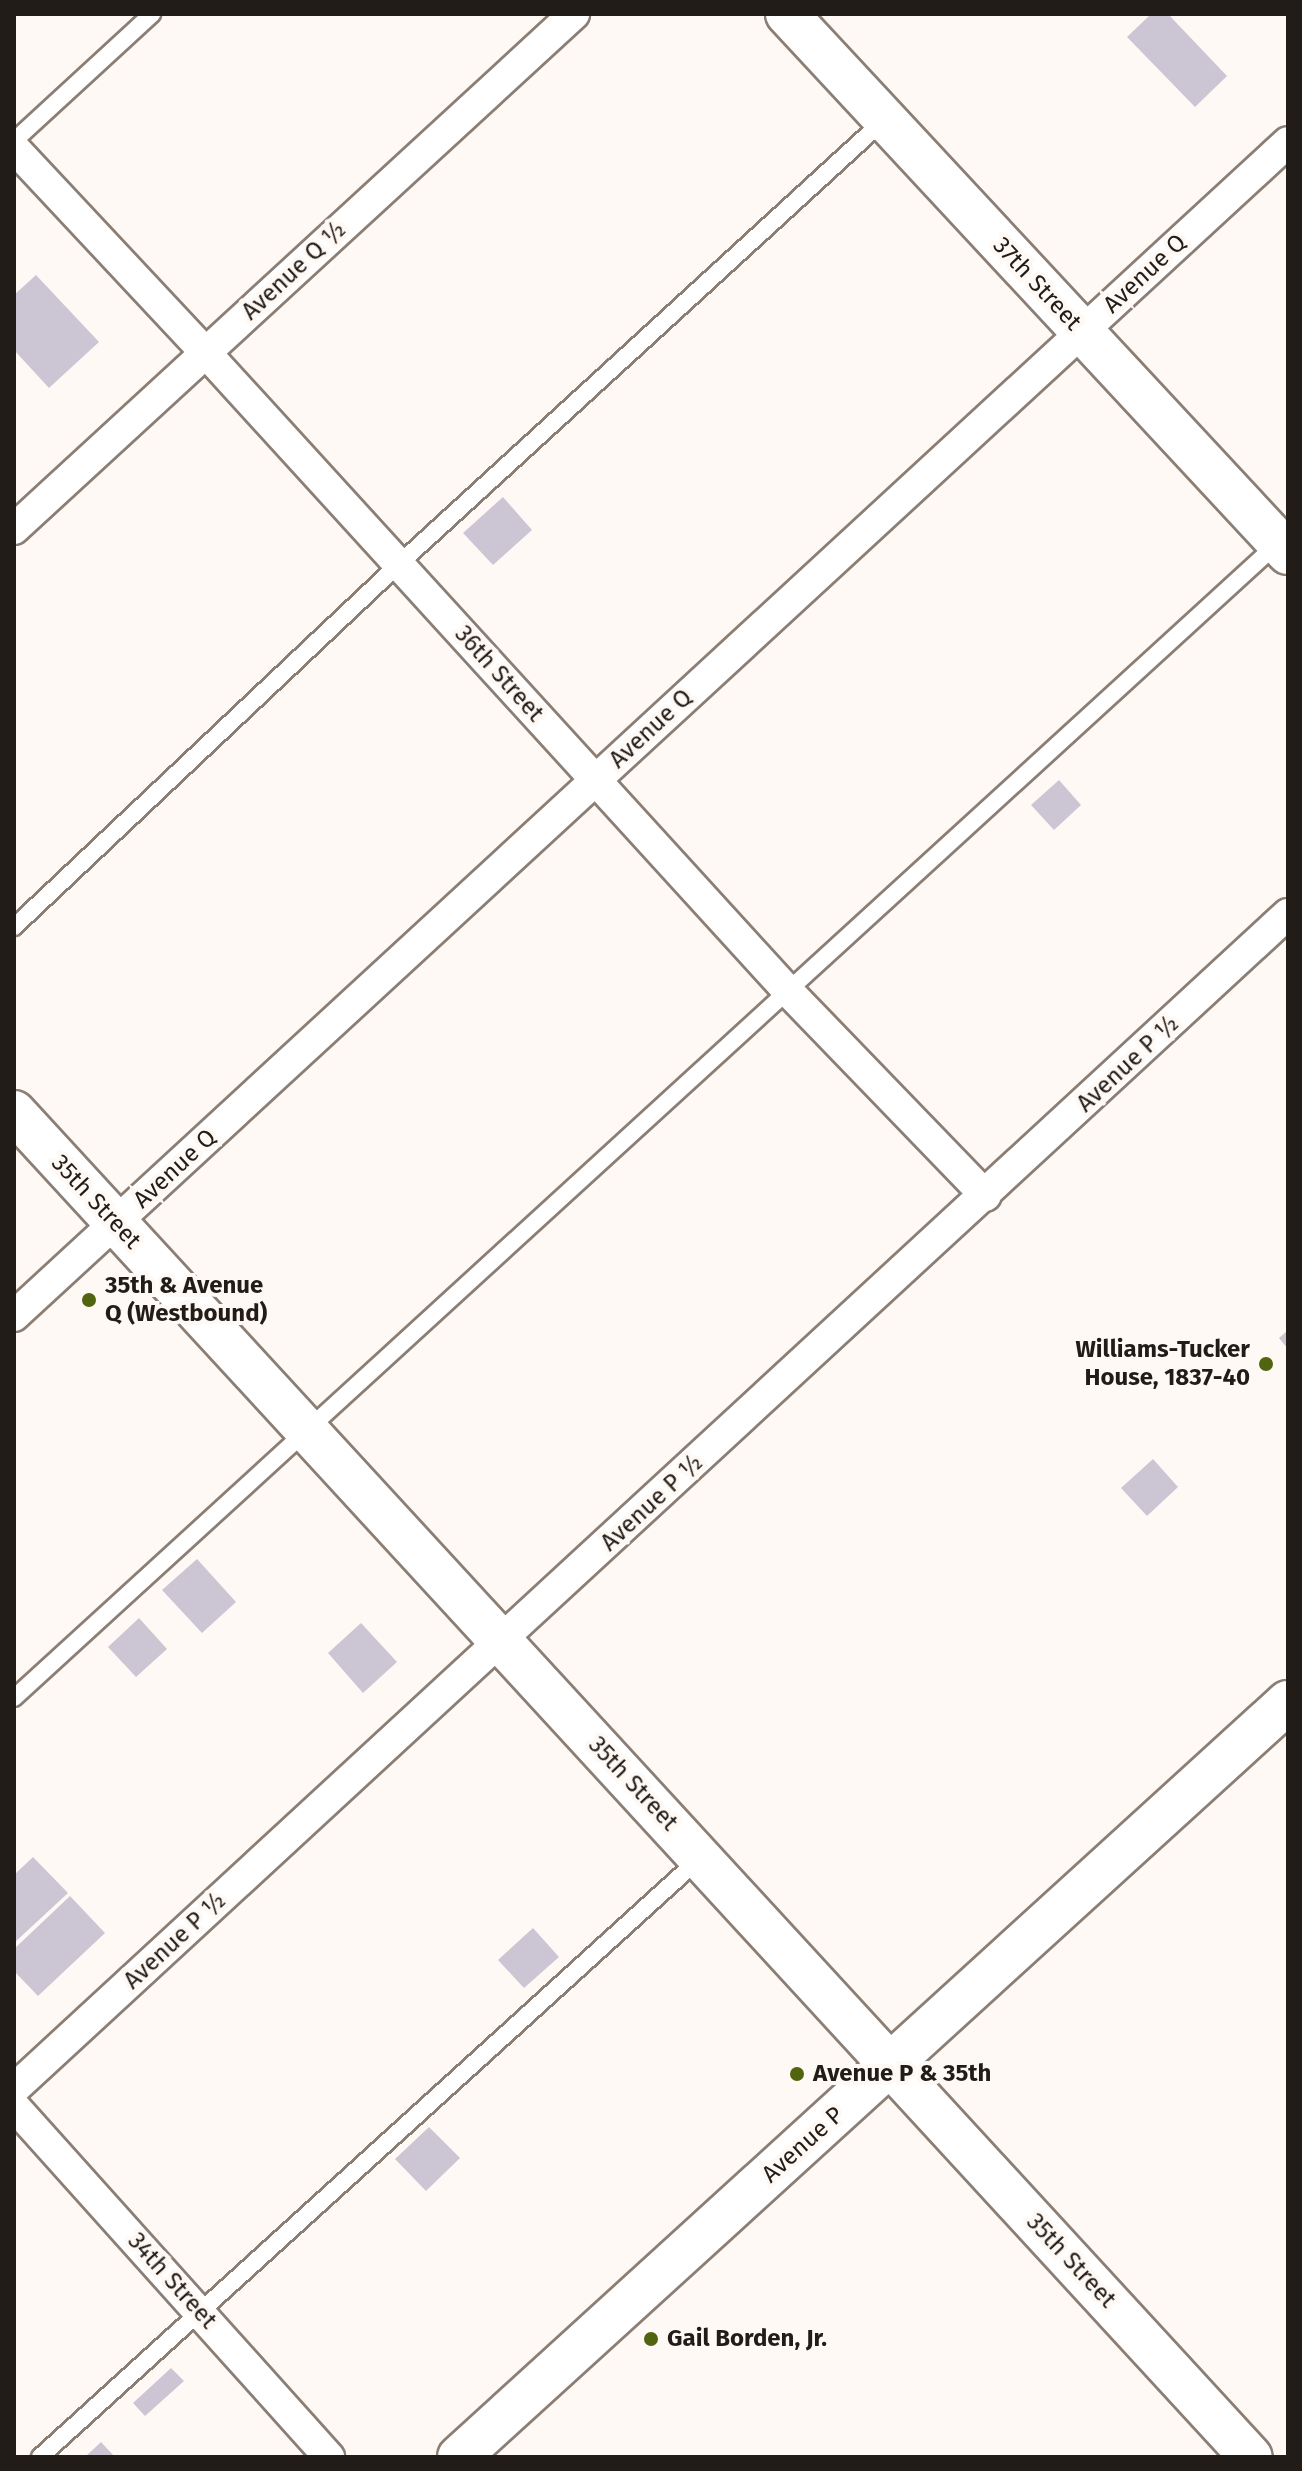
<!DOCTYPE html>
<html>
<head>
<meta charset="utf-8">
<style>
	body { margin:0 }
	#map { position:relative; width:1302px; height:2471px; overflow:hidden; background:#fef9f4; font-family:"Fira Sans",sans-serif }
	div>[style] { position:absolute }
	.building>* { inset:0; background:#ccc6d4 }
	.roads { filter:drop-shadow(2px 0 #8b7e75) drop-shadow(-2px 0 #8b7e75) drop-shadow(0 2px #8b7e75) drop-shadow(0 -2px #8b7e75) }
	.lane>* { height:16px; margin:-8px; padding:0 8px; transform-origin:8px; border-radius:8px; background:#fff }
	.street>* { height:30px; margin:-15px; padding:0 15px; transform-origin:15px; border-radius:15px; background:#fff }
	.secondary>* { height:42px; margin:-21px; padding:0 21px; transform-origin:21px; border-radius:21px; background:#fff }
	.dots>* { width:22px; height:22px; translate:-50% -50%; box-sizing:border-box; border:4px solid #fef9f4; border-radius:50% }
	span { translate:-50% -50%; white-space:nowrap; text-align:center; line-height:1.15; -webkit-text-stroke:8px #fef9f4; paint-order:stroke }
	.street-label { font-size:24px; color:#211c18 }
	.poi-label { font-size:24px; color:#211c18; font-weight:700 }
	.left { translate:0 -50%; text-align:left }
	.right { translate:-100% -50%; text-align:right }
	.frame { position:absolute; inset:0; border:16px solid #211c18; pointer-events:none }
</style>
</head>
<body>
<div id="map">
	<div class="building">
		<i style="clip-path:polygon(1151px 14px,1168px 14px,1227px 76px,1195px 107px,1127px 37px)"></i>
		<i style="clip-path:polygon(36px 275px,99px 342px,49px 388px,14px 350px,14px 295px)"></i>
		<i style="clip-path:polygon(503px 497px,532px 530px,493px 565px,463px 533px)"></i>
		<i style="clip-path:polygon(1059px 780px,1081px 805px,1054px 830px,1031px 805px)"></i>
		<i style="clip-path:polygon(1288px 1330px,1288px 1349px,1279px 1338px)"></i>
		<i style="clip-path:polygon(1153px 1459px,1178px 1487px,1147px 1516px,1121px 1488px)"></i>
		<i style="clip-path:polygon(197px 1559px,236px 1602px,202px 1633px,162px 1590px)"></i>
		<i style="clip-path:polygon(139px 1618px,167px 1649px,136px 1677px,108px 1647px)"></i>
		<i style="clip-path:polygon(361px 1623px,397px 1662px,363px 1693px,328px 1653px)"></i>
		<i style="clip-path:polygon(33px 1857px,68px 1893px,14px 1943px,14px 1875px)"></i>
		<i style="clip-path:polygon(70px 1896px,105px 1933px,38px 1996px,14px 1971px,14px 1949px)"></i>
		<i style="clip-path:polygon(533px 1928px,559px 1957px,524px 1988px,498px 1960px)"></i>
		<i style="clip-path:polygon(429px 2127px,460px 2158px,426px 2191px,395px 2159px)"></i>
		<i style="clip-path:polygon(171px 2368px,184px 2381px,145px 2416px,133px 2403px)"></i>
		<i style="clip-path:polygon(101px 2442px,115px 2457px,85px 2457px)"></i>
	</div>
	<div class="roads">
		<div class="lane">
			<i style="left:14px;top:141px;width:188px;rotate:-42.6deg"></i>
			<i style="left:14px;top:927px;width:529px;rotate:-43.32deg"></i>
			<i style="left:399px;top:564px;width:658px;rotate:-42.47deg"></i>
			<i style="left:14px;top:1698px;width:1712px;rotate:-42.42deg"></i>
			<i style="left:40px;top:2457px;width:890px;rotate:-42.22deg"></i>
		</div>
		<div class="street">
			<i style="left:14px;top:148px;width:281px;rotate:46.9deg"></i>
			<i style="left:206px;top:353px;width:862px;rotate:47.63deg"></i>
			<i style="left:787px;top:990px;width:286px;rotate:46deg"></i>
			<i style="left:14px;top:529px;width:761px;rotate:-42.6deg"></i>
			<i style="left:14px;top:1316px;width:1732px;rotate:-42.66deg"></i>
			<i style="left:14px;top:2089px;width:1733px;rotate:-42.69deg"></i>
			<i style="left:14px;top:2106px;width:472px;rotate:48.1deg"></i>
		</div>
		<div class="secondary">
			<i style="left:787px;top:14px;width:736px;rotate:47.09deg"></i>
			<i style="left:14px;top:1112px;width:1827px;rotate:47.4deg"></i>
			<i style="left:459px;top:2457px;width:1121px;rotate:-42.33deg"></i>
		</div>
	</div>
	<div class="dots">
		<i style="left:89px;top:1300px;background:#51640f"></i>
		<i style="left:1266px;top:1364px;background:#51640f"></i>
		<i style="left:797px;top:2074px;background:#51640f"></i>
		<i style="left:651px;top:2339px;background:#51640f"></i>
	</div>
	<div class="street-label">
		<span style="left:294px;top:271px;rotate:-43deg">Avenue Q ½</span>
		<span style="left:1145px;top:274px;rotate:-43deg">Avenue Q</span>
		<span style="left:1037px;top:284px;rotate:47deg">37th Street</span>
		<span style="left:499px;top:674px;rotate:48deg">36th Street</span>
		<span style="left:651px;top:729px;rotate:-43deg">Avenue Q</span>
		<span style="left:1128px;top:1064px;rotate:-43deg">Avenue P ½</span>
		<span style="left:175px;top:1169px;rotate:-43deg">Avenue Q</span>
		<span style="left:96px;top:1202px;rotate:47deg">35th Street</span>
		<span style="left:652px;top:1503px;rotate:-43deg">Avenue P ½</span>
		<span style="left:633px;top:1784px;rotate:47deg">35th Street</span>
		<span style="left:175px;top:1941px;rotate:-43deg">Avenue P ½</span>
		<span style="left:803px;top:2145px;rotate:-42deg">Avenue P</span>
		<span style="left:1071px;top:2261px;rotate:47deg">35th Street</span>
		<span style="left:172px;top:2281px;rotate:48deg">34th Street</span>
	</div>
	<div class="poi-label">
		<span class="left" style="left:105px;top:1300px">35th &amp; Avenue<br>Q (Westbound)</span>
		<span class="right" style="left:1250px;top:1364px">Williams-Tucker<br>House, 1837-40</span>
		<span class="left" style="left:813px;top:2074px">Avenue P &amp; 35th</span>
		<span class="left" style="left:667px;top:2339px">Gail Borden, Jr.</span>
	</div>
	<div class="frame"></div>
</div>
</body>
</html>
